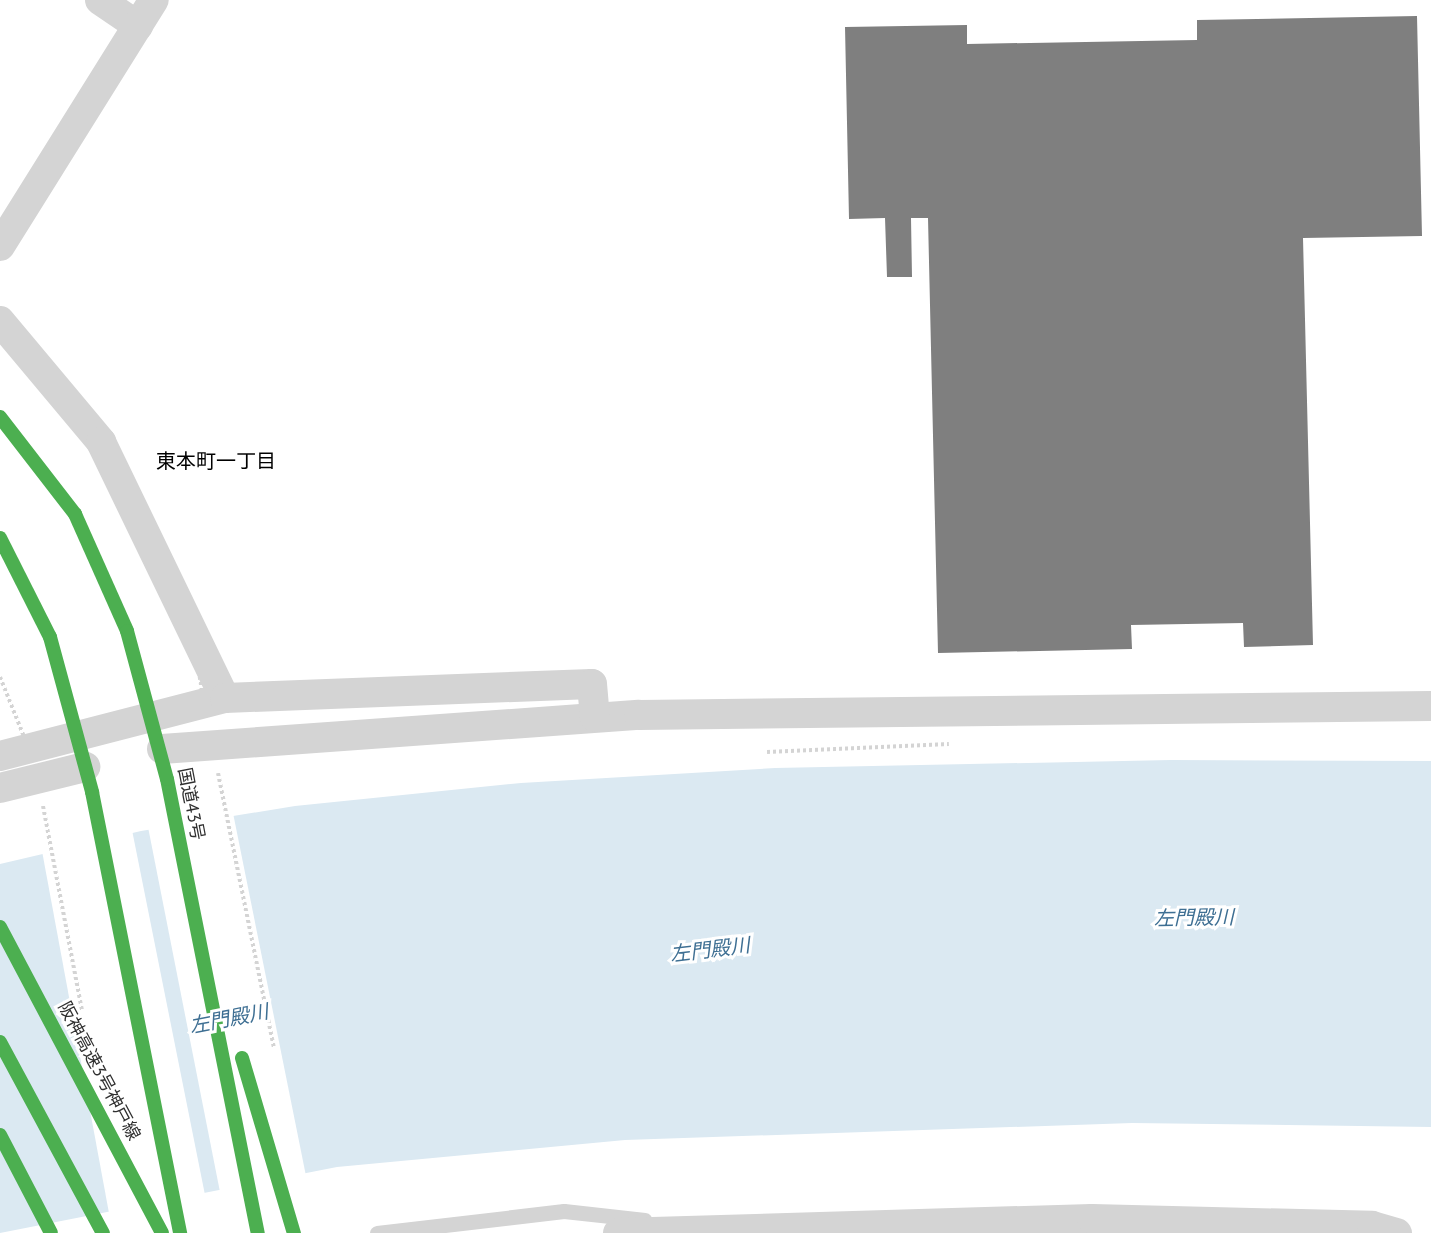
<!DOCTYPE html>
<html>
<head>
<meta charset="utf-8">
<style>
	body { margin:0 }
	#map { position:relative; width:1431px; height:1233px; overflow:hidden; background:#fff; font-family:"PT Sans","Noto Sans JP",sans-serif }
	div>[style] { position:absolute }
	.water>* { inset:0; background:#dbe9f2 }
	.pier>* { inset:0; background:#fff }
	.building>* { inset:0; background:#7f7f7f }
	.path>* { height:4px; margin-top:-2px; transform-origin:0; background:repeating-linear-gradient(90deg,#d4d4d4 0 3px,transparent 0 6px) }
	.lane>* { height:15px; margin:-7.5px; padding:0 7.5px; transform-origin:7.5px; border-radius:7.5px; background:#d4d4d4 }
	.street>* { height:30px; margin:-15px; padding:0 15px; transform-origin:15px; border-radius:15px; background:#d4d4d4 }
	.fast>* { height:14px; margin:-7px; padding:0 7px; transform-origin:7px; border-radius:7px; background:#4caf50 }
	.path-bridge>* { height:4px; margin-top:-2px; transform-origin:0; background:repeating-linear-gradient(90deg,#d4d4d4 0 3px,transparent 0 6px) }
	.fast-bridge>* { height:14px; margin:-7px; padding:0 7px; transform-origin:7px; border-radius:7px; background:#4caf50 }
	span { translate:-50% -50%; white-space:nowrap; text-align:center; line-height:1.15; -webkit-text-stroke:6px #fff; paint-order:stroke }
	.street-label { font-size:18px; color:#303030 }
	.neighbourhood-label { font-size:20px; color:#000 }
	.water-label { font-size:20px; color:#3e6f93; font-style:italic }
</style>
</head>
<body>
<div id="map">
	<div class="water">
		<i style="clip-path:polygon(1171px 760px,1431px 761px,1431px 1127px,1132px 1123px,625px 1140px,337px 1167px,0 1233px,0 864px,141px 831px,295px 806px,521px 783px,775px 768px)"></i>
	</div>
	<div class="pier">
		<i style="clip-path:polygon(233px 813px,306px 1176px,220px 1192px,148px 827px)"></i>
		<i style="clip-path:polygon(132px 830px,205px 1195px,109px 1213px,42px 851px)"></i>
	</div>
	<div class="building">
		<i style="clip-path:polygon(1417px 16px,1422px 236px,1303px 238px,1313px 645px,1244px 647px,1243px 623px,1131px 625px,1132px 649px,938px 653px,928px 218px,911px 218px,912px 277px,887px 277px,885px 218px,849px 219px,845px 27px,967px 25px,967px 44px,1197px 40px,1197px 20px)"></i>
	</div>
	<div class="path">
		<i style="left:767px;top:752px;width:182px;rotate:-2.5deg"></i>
		<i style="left:218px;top:773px;width:281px;rotate:78.5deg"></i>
		<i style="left:43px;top:806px;width:209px;rotate:79.2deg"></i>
	</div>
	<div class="lane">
		<i style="left:377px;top:1233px;width:188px;rotate:-6.7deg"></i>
		<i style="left:564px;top:1211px;width:81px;rotate:6.3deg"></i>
	</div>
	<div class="street">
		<i style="left:100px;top:0;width:46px;rotate:34.4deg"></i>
		<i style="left:0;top:246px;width:290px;rotate:-58deg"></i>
		<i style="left:0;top:321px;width:158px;rotate:50.1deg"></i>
		<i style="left:101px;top:442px;width:284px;rotate:64.2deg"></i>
		<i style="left:162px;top:749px;width:478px;rotate:-4.1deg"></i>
		<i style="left:639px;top:715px;width:792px;rotate:-0.65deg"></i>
		<i style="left:0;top:756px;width:232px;rotate:-14.5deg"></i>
		<i style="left:225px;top:698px;width:367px;rotate:-2.2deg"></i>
		<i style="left:592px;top:684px;width:33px;rotate:85deg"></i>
		<i style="left:0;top:788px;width:88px;rotate:-13.9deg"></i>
		<i style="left:618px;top:1233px;width:474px;rotate:-1.7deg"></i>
		<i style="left:1092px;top:1219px;width:280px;rotate:1.4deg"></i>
		<i style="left:1372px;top:1226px;width:26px;rotate:16deg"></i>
	</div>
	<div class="fast">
		<i style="left:167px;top:779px;width:463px;rotate:78.7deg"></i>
		<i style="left:92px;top:792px;width:450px;rotate:78.7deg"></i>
		<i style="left:0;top:1042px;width:217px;rotate:61.7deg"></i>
		<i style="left:242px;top:1058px;width:183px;rotate:73.5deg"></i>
		<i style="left:0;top:1135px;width:110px;rotate:62.5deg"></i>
	</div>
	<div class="path-bridge">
		<i style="left:191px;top:623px;width:94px;rotate:80.8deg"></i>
		<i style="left:0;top:677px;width:83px;rotate:68.1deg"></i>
	</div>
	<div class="fast-bridge">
		<i style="left:0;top:417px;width:123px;rotate:52.3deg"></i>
		<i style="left:75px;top:514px;width:128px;rotate:66deg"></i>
		<i style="left:127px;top:631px;width:153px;rotate:74.9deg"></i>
		<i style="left:0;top:538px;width:111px;rotate:63.2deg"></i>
		<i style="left:50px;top:637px;width:161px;rotate:74.8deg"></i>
		<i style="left:0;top:927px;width:346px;rotate:62.1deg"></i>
	</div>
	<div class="street-label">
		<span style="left:191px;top:804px;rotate:79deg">国道43号</span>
		<span style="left:99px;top:1071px;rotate:62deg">阪神高速3号神戸線</span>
	</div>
	<div class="neighbourhood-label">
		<span style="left:216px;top:461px">東本町一丁目</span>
	</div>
	<div class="water-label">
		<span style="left:1194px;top:918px;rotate:-1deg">左門殿川</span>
		<span style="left:710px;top:950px;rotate:-7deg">左門殿川</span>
		<span style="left:229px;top:1019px;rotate:-11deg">左門殿川</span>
	</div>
</div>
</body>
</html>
